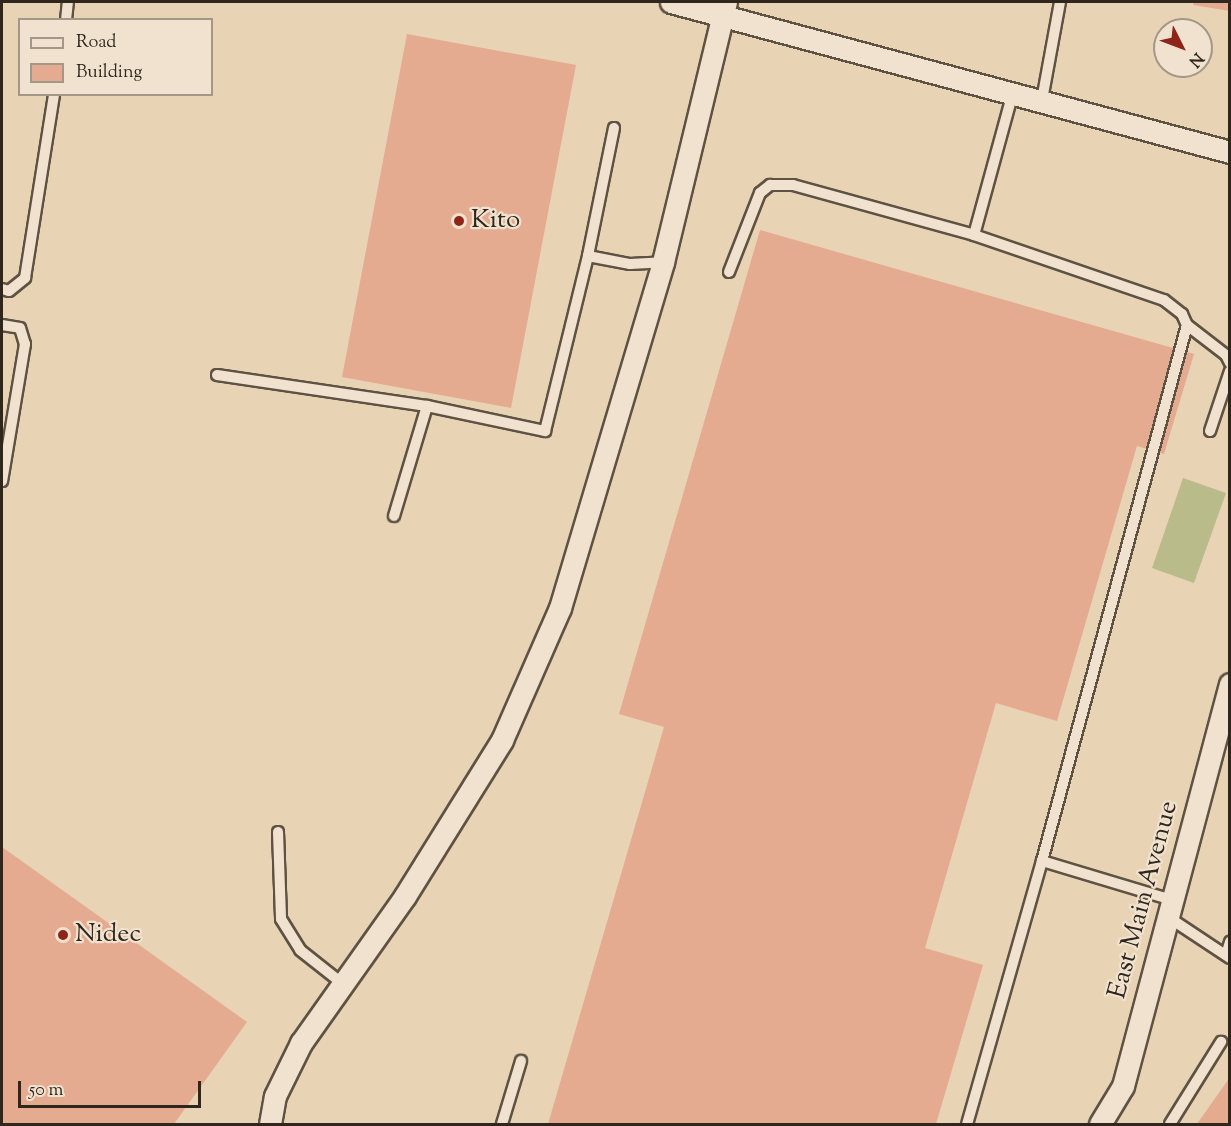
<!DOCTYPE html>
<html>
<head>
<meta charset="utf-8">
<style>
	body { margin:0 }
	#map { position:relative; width:1231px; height:1126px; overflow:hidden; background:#e9d3b5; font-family:"Sorts Mill Goudy",serif }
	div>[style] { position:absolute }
	.green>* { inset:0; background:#babb8b }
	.building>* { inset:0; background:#e4ab90 }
	.roads { filter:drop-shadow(2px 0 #5e5243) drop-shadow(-2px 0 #5e5243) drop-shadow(0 2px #5e5243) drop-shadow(0 -2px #5e5243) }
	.service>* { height:10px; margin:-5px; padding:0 5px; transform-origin:5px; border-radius:5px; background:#f1e2cf }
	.minor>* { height:21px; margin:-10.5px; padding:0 10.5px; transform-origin:10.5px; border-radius:10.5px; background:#f1e2cf }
	.dots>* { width:16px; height:16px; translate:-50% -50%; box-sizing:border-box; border:3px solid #f1e2cf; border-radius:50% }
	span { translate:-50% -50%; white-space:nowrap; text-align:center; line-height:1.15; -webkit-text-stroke:4.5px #f1e2cf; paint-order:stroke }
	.poi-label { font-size:26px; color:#2f271d }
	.left { translate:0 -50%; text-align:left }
	.street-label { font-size:26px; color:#2f271d }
	.frame { position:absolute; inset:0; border:3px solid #2f271d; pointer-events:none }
	.legend { position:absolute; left:18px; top:18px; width:195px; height:78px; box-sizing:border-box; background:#f1e2cf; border:2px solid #a39788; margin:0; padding:8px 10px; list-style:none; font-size:18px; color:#2f271d }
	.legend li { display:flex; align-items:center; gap:12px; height:30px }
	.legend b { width:30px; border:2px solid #a39788 }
	.north { position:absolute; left:1153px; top:18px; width:60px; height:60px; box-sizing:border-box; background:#f1e2cf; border:2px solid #a39788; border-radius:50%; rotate:132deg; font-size:16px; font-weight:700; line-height:24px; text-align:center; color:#2f271d }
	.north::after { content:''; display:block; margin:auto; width:21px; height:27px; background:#8f2418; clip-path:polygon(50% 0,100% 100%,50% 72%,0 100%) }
	.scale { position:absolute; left:18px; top:1081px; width:183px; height:27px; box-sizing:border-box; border:3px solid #2f271d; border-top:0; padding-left:8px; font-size:18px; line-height:21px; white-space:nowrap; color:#2f271d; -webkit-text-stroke:4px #f1e2cf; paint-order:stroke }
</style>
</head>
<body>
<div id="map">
	<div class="green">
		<i style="clip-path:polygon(1183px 478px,1226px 493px,1194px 583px,1152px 568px)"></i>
	</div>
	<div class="building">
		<i style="clip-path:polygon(1194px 2px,1230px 2px,1230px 11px,1193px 5px)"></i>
		<i style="clip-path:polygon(407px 34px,576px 65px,511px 408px,342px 377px)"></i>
		<i style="clip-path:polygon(760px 230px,1194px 354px,1164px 454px,1137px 446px,1057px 721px,996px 703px,925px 948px,983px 965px,936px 1124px,548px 1124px,664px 727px,619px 714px)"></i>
		<i style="clip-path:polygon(2px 847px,247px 1022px,174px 1124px,2px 1124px)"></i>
		<i style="clip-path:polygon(1230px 1077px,1230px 1124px,1197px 1124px)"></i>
	</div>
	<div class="roads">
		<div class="service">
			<i style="left:66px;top:20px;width:18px;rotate:-84deg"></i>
			<i style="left:1042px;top:100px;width:100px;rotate:-79.6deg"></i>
			<i style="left:614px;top:128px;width:131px;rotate:101.5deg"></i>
			<i style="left:588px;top:256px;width:43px;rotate:10.8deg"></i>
			<i style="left:630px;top:264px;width:33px;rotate:-3deg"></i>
			<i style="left:974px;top:235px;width:148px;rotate:-74.7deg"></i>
			<i style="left:729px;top:272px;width:85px;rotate:-68.6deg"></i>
			<i style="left:760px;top:193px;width:13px;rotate:-39deg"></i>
			<i style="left:770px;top:185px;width:23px"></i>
			<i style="left:793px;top:185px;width:188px;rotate:15.4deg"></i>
			<i style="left:974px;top:235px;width:201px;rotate:18.9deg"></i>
			<i style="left:1164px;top:300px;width:23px;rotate:38deg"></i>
			<i style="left:1182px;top:314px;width:12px;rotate:66deg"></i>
			<i style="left:1187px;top:325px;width:555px;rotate:105.14deg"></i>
			<i style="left:1042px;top:861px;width:273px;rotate:105.9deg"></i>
			<i style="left:2px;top:289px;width:7px;rotate:16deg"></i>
			<i style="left:9px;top:291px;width:21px;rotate:-39deg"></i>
			<i style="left:25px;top:278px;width:186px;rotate:-81deg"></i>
			<i style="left:2px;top:325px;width:18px;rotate:9deg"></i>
			<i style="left:20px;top:328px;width:17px;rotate:73deg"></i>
			<i style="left:25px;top:344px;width:139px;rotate:99.5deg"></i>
			<i style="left:1187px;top:325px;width:49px;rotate:37.6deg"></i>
			<i style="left:1226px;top:355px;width:9px;rotate:63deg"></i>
			<i style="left:217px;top:375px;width:212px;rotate:8.4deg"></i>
			<i style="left:427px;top:406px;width:121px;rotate:12deg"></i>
			<i style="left:545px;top:431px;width:180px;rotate:-76.2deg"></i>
			<i style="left:1210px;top:431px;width:63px;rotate:-71.6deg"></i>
			<i style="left:394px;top:516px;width:115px;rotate:-73.3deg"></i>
			<i style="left:278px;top:832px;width:87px;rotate:88deg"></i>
			<i style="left:281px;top:919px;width:36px;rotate:58deg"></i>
			<i style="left:300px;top:950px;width:55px;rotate:38.3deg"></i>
			<i style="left:1042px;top:861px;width:136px;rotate:16.7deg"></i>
			<i style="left:1168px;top:917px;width:74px;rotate:33.5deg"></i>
			<i style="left:1226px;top:955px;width:14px;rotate:-73deg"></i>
			<i style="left:502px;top:1124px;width:66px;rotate:-73.2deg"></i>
			<i style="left:1170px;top:1124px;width:97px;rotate:-58.1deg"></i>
		</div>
		<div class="minor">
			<i style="left:671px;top:2px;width:579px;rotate:15.02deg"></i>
			<i style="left:270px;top:1124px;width:28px;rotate:-80deg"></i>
			<i style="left:275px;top:1096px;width:59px;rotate:-63.9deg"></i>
			<i style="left:301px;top:1043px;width:180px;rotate:-54.7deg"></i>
			<i style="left:405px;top:896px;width:184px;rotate:-58.1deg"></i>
			<i style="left:502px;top:740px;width:144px;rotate:-66.3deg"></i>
			<i style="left:560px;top:608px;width:361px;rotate:-73.4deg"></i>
			<i style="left:663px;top:262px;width:268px;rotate:-76.4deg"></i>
			<i style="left:1100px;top:1124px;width:44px;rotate:-58.8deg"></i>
			<i style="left:1123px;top:1086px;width:416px;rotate:-75.1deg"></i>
		</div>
	</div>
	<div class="dots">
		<i style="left:459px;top:221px;background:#8f2418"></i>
		<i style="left:63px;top:935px;background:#8f2418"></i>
	</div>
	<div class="poi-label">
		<span class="left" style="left:471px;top:221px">Kito</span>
		<span class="left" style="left:75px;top:935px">Nidec</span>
	</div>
	<div class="street-label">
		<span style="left:1144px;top:900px;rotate:-75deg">East Main Avenue</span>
	</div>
	<div class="frame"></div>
	<ul class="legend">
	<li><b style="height:8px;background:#f1e2cf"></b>Road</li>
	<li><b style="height:16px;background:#e4ab90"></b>Building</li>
	</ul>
	<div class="north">N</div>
	<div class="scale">50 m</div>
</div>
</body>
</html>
